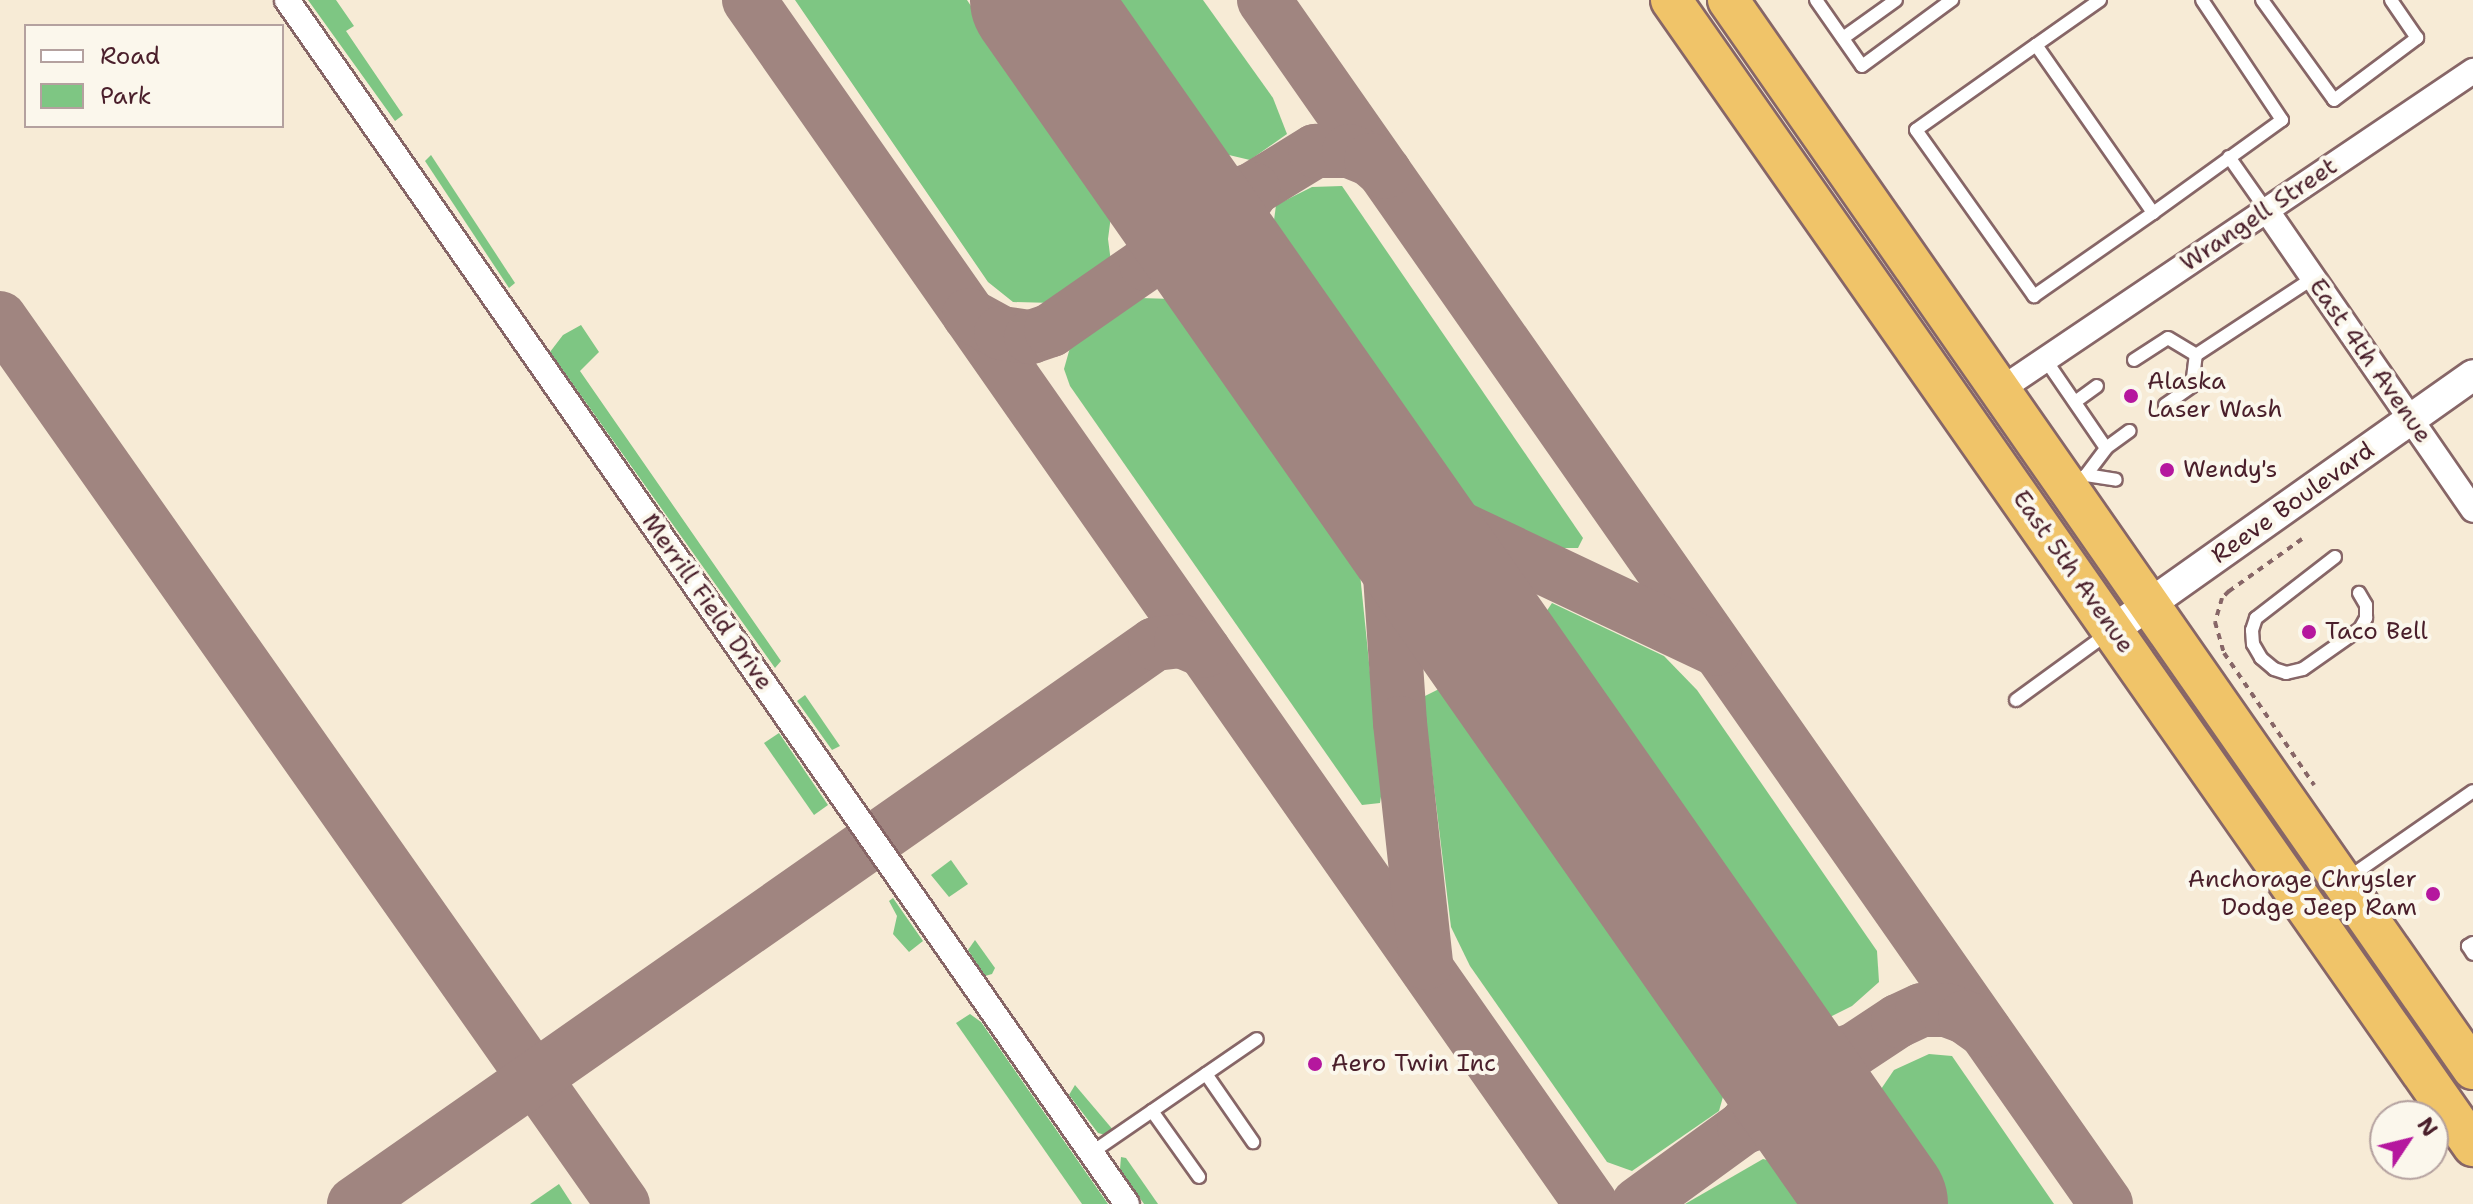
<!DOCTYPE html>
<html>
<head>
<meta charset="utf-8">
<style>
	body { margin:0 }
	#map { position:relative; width:2473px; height:1204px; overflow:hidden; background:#f7ebd6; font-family:"Shantell Sans",sans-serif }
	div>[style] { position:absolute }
	.green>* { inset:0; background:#7ec683 }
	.taxiway>* { height:54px; margin:-27px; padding:0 27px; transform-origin:27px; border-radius:27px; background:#a08580 }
	.runway>* { height:136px; margin:-68px; padding:0 68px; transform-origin:68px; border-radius:68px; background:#a08580 }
	.path>* { height:4px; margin-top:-2px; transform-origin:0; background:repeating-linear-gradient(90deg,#876667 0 6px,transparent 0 12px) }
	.roads { filter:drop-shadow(2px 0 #876667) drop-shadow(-2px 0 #876667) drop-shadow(0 2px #876667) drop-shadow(0 -2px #876667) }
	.service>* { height:12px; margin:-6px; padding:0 6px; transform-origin:6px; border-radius:6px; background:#fff }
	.minor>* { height:24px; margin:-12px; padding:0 12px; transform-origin:12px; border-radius:12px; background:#fff }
	.tertiary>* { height:30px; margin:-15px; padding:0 15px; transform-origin:15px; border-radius:15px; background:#fff }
	.trunk>* { height:40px; margin:-20px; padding:0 20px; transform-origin:20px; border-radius:20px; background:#f0c469 }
	.dots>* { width:22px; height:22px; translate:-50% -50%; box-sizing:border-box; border:4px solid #fbf7ec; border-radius:50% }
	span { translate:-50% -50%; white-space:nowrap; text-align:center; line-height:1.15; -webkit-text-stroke:8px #fbf7ec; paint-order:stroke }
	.street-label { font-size:24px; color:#4a1f2b }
	.poi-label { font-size:24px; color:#4a1f2b }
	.left { translate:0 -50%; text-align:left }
	.right { translate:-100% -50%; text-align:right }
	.legend { position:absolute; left:24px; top:24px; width:260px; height:104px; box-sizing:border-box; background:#fbf7ec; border:2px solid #b4a19f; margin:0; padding:10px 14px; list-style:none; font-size:24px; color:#4a1f2b }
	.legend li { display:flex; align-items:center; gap:16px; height:40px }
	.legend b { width:40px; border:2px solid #b4a19f }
	.north { position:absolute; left:2369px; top:1100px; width:80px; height:80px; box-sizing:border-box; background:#fbf7ec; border:2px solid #b4a19f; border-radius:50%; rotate:55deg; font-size:22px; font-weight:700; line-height:32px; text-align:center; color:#4a1f2b }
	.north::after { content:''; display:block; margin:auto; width:28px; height:36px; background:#b5179e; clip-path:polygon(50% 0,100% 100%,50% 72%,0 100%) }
</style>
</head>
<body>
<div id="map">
	<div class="green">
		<i style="clip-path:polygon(308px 0,336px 0,354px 26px,346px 31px,403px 115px,395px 121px)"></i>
		<i style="clip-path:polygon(795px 0,967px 0,1111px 216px,1108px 239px,1111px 262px,1053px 303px,1013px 302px,988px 282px)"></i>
		<i style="clip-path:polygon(1108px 0,1203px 0,1273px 98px,1287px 134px,1250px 160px,1212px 151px)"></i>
		<i style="clip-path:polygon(431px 155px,515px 283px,509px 288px,425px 161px)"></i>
		<i style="clip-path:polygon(1342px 186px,1583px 538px,1578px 548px,1558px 548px,1464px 501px,1446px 488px,1272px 236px,1276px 205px,1312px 187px)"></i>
		<i style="clip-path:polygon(1140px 298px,1173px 299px,1359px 564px,1382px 790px,1380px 803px,1362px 805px,1070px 386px,1064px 369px,1071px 344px)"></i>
		<i style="clip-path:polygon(581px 325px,599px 352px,580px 371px,781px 661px,775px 668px,550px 352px,563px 335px)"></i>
		<i style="clip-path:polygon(1552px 603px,1664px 656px,1697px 690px,1877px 951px,1879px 982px,1852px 1006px,1830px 1017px,1811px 1009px,1544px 615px)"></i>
		<i style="clip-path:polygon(1445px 686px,1726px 1086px,1719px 1111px,1632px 1171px,1607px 1162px,1470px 966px,1451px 927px,1423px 697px)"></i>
		<i style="clip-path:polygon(805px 695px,840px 746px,832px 750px,797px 701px)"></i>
		<i style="clip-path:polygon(779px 733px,828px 805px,814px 815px,764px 743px)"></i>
		<i style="clip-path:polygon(951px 860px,968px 884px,949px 897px,931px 875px)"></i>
		<i style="clip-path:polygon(893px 898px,923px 941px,909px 952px,893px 934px,897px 916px,889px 901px)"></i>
		<i style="clip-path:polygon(975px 940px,995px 968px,992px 974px,985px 976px,968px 950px)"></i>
		<i style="clip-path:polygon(970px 1014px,981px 1022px,1108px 1204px,1082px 1204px,956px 1023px)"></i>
		<i style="clip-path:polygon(1929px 1054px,1952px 1056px,2054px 1204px,1947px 1204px,1884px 1117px,1877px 1095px,1894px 1070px)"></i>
		<i style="clip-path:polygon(1075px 1085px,1114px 1131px,1109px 1136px,1098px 1133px,1069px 1095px)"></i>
		<i style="clip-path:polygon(1121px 1157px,1126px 1158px,1158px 1204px,1144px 1204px,1120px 1169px)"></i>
		<i style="clip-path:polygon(1763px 1159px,1791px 1166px,1817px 1204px,1685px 1204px)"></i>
		<i style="clip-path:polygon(559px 1184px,572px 1204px,530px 1204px)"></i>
	</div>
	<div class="taxiway">
		<i style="left:749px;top:0;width:1469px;rotate:55.03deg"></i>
		<i style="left:1264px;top:0;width:1469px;rotate:55.03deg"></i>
		<i style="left:1159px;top:172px;width:44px;rotate:31.9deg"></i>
		<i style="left:1196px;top:195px;width:27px;rotate:8deg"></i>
		<i style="left:1223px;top:199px;width:32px;rotate:-18deg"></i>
		<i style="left:1253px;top:189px;width:73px;rotate:-31.5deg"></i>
		<i style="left:1315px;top:151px;width:34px"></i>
		<i style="left:1349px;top:151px;width:24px;rotate:22deg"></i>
		<i style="left:1371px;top:160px;width:18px;rotate:41deg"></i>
		<i style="left:1243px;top:292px;width:28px;rotate:-116deg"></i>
		<i style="left:1231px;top:267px;width:33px;rotate:-93deg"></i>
		<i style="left:1229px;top:234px;width:16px;rotate:-75deg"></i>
		<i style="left:1233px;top:219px;width:36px;rotate:-56deg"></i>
		<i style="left:969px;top:315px;width:37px;rotate:29deg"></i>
		<i style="left:1001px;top:333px;width:30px;rotate:8deg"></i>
		<i style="left:1031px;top:337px;width:21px;rotate:-19deg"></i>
		<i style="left:1051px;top:330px;width:116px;rotate:-34.8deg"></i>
		<i style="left:1146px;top:264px;width:27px;rotate:-56deg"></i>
		<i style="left:1161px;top:242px;width:27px;rotate:-75deg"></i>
		<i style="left:1168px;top:216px;width:45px;rotate:-101.6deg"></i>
		<i style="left:0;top:318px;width:1083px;rotate:54.89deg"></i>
		<i style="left:1363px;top:464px;width:72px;rotate:70.6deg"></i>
		<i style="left:1387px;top:532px;width:191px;rotate:86.1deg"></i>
		<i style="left:1400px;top:723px;width:241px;rotate:83.8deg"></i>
		<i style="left:1363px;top:464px;width:67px;rotate:39.6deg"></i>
		<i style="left:1415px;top:507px;width:332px;rotate:25.3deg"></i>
		<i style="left:1755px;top:1024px;width:43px;rotate:38.5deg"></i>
		<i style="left:1789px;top:1051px;width:33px;rotate:16deg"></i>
		<i style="left:1821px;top:1060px;width:34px;rotate:-17deg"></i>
		<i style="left:1854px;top:1050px;width:53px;rotate:-33.4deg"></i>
		<i style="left:1898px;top:1021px;width:26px;rotate:-25deg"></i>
		<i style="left:1922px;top:1010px;width:24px"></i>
		<i style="left:1946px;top:1010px;width:20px;rotate:20deg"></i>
		<i style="left:1965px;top:1017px;width:24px;rotate:35deg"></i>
		<i style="left:1744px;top:1127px;width:26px;rotate:-18deg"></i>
		<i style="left:1769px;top:1119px;width:25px;rotate:2deg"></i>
		<i style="left:1794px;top:1120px;width:23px;rotate:20deg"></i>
		<i style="left:1816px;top:1128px;width:29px;rotate:36deg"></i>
		<i style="left:354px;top:1204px;width:977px;rotate:-34.96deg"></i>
		<i style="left:1155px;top:644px;width:26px;rotate:-7deg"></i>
		<i style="left:1181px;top:641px;width:25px;rotate:23deg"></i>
		<i style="left:1638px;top:1204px;width:131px;rotate:-36deg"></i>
		<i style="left:1744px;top:1127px;width:25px;rotate:-50deg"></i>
		<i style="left:1760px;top:1108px;width:38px;rotate:-76deg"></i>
		<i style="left:1769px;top:1071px;width:49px;rotate:-106.6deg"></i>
	</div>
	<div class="runway">
		<i style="left:1038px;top:0;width:1469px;rotate:55.03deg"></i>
	</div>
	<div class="path">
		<i style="left:2302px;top:539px;width:90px;rotate:144.5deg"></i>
		<i style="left:2229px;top:591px;width:10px;rotate:135deg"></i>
		<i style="left:2222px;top:598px;width:25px;rotate:106deg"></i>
		<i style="left:2215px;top:622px;width:32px;rotate:74deg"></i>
		<i style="left:2224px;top:653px;width:160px;rotate:55.7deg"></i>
	</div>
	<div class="roads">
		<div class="service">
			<i style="left:1816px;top:0;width:80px;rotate:55.1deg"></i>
			<i style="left:1862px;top:66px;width:112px;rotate:-36.3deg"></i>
			<i style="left:2100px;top:0;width:78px;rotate:144.9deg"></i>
			<i style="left:2036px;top:45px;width:205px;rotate:55.1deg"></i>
			<i style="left:2153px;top:213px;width:159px;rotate:-35.8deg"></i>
			<i style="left:2282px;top:120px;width:144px;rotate:-123.7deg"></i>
			<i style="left:2262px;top:0;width:123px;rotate:54.2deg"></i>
			<i style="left:2334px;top:100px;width:104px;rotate:-36.8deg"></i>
			<i style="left:2417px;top:38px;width:46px;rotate:-124.4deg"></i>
			<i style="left:1843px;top:38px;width:65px;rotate:-35.6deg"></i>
			<i style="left:2036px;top:45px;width:147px;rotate:144.7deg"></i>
			<i style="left:1916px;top:130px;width:204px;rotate:54.6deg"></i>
			<i style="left:2034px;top:296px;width:145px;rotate:-34.9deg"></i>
			<i style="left:2229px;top:157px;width:66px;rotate:54.9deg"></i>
			<i style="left:2045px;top:359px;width:108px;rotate:55.6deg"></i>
			<i style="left:2134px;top:360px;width:40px;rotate:-32.9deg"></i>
			<i style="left:2168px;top:338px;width:33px;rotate:31deg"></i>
			<i style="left:2075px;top:402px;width:27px;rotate:-36deg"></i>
			<i style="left:2165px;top:405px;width:33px;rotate:-35deg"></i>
			<i style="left:2192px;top:386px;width:31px;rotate:-83deg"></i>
			<i style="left:2196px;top:355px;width:140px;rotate:-33.3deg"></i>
			<i style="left:2086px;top:475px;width:30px;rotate:9deg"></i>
			<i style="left:2071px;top:486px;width:19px;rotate:-36deg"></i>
			<i style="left:2086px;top:475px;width:34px;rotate:-53deg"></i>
			<i style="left:2106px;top:448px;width:29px;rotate:-36deg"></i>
			<i style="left:2335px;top:557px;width:100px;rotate:142.3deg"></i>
			<i style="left:2256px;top:618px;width:13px;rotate:108deg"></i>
			<i style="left:2252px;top:630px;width:14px;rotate:86deg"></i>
			<i style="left:2253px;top:644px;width:16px;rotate:60deg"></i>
			<i style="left:2261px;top:658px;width:17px;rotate:40deg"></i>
			<i style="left:2274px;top:669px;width:13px;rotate:18deg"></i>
			<i style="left:2286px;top:673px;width:17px;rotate:-13deg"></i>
			<i style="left:2303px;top:669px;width:70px;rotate:-35.1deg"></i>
			<i style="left:2360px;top:629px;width:13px;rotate:-61deg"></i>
			<i style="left:2366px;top:618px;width:13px;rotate:-90deg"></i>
			<i style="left:2366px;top:605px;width:14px;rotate:-120deg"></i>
			<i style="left:2016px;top:700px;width:112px;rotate:-36deg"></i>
			<i style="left:2348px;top:878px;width:152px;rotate:-34.8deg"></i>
			<i style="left:2473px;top:943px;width:6px;rotate:149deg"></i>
			<i style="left:2468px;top:946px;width:9px;rotate:58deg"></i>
			<i style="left:1206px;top:1074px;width:83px;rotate:55.3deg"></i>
			<i style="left:1152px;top:1111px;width:81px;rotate:54.5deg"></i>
			<i style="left:1091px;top:1153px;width:201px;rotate:-34.5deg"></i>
		</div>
		<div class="minor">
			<i style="left:287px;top:0;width:1468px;rotate:55.1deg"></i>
			<i style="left:2267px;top:211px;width:363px;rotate:55.4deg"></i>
			<i style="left:2000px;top:390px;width:571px;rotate:-34deg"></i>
		</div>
		<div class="tertiary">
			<i style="left:2113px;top:630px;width:441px;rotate:-35.3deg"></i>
		</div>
		<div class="trunk">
			<i style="left:1671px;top:0;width:1399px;rotate:55.01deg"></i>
			<i style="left:1728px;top:0;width:1303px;rotate:55.13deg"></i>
		</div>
	</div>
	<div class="dots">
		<i style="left:2131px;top:396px;background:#b5179e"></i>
		<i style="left:2167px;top:470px;background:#b5179e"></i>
		<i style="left:2309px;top:632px;background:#b5179e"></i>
		<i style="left:2433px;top:894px;background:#b5179e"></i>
		<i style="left:1315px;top:1064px;background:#b5179e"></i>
	</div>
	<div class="street-label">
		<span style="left:2259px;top:215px;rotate:-34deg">Wrangell Street</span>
		<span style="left:2370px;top:361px;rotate:55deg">East 4th Avenue</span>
		<span style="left:2293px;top:503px;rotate:-35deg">Reeve Boulevard</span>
		<span style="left:2073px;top:572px;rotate:55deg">East 5th Avenue</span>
		<span style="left:707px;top:602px;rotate:55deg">Merrill Field Drive</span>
	</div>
	<div class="poi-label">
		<span class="left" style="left:2147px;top:396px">Alaska<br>Laser Wash</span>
		<span class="left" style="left:2183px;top:470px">Wendy's</span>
		<span class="left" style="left:2325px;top:632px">Taco Bell</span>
		<span class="right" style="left:2417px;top:894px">Anchorage Chrysler<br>Dodge Jeep Ram</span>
		<span class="left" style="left:1331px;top:1064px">Aero Twin Inc</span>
	</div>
	<ul class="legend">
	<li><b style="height:10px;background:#fff"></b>Road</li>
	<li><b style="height:22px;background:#7ec683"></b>Park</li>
	</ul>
	<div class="north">N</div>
</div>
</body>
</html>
